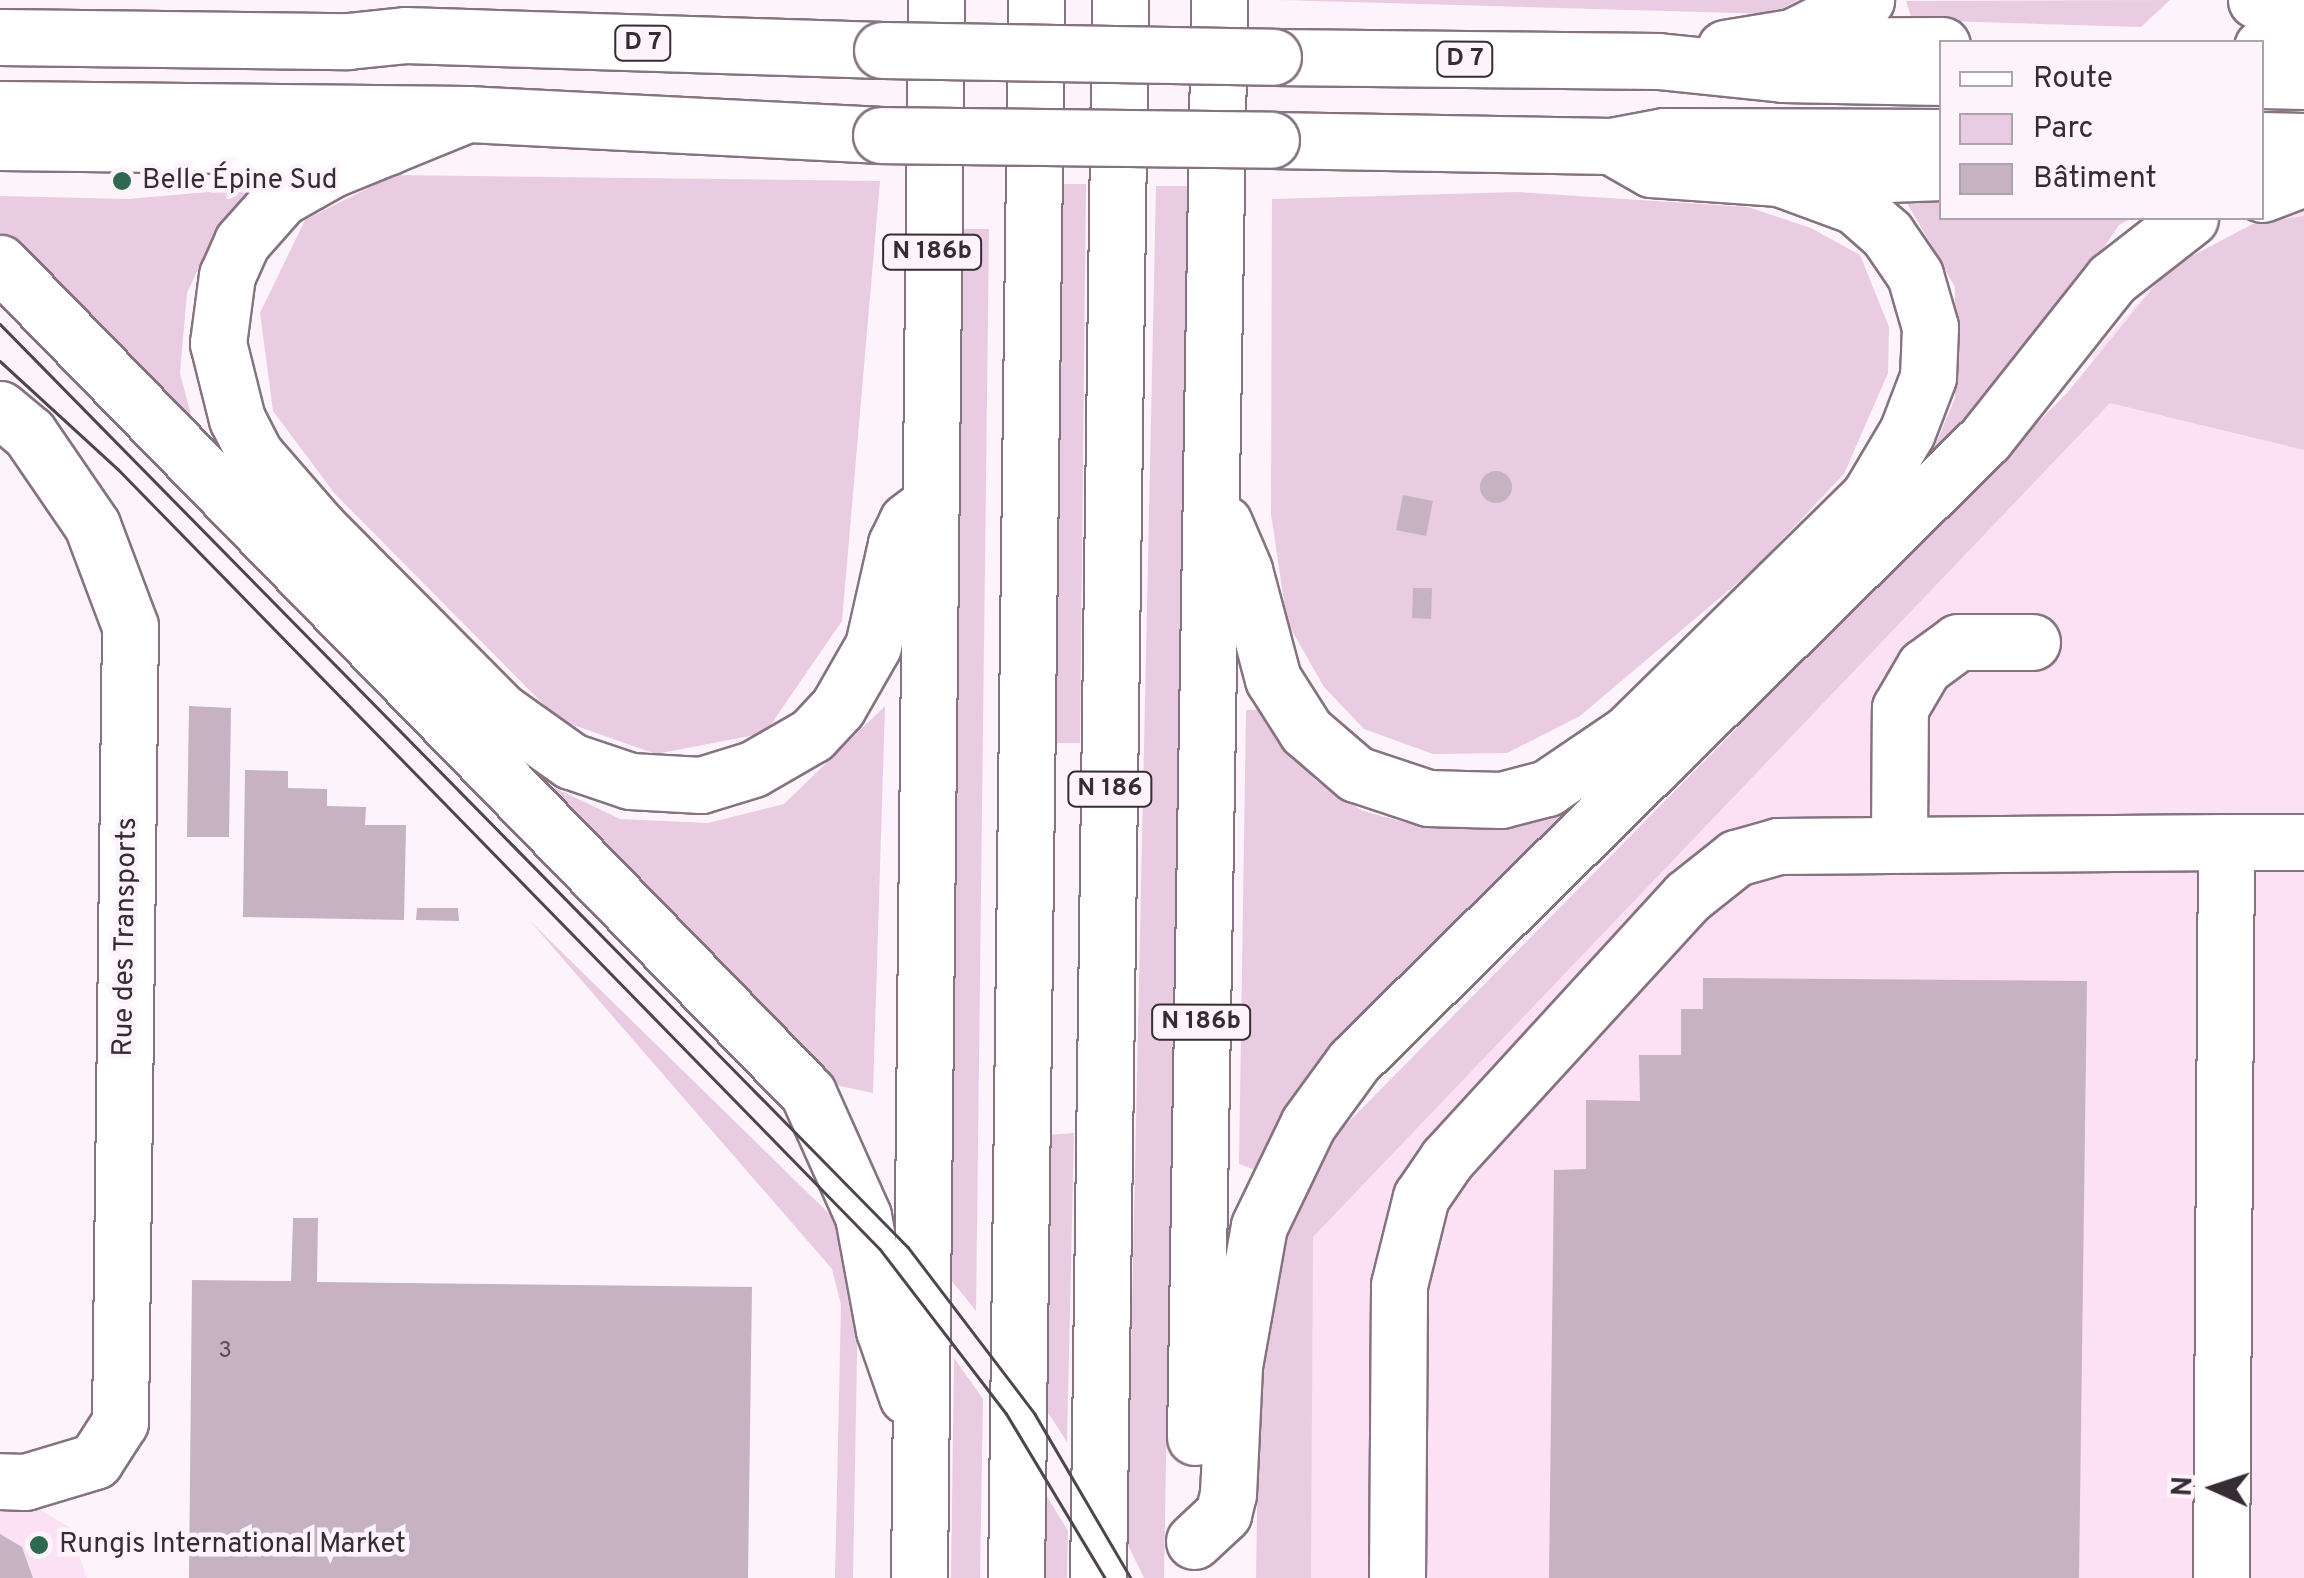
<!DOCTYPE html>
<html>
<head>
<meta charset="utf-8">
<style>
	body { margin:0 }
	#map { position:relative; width:2304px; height:1578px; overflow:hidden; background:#fcf4fa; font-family:Overpass,sans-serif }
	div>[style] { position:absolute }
	.built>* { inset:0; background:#fce0f4 }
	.green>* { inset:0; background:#eacce2 }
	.building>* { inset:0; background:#c7b2c1 }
	.round { border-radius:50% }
	.roads { filter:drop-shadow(2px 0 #867381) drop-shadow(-2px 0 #867381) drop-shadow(0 2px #867381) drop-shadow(0 -2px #867381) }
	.minor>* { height:55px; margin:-27.5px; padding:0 27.5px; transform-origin:27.5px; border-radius:27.5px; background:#fff }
	.highway>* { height:55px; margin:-27.5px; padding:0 27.5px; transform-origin:27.5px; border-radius:27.5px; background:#fff }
	.tram>* { height:2.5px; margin:-1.25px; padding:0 1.25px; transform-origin:1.25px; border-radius:1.25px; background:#4e464c }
	.bridges { filter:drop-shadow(2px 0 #867381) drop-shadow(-2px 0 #867381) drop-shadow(0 2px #867381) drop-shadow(0 -2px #867381) }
	.highway-bridge>* { height:55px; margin:-27.5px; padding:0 27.5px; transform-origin:27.5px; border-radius:27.5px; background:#fff }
	.dots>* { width:28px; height:28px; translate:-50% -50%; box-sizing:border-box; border:5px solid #fcf4fa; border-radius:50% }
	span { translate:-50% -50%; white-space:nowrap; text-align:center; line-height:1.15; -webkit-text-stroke:9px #fcf4fa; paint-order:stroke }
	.number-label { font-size:22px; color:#5a4e56 }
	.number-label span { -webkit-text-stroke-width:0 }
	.shield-label span { padding:2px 8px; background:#fcf4fa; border:2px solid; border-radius:8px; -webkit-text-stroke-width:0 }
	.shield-label { font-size:25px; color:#352d33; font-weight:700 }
	.poi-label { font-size:28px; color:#352d33 }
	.left { translate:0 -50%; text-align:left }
	.street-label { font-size:28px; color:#352d33 }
	.legend { position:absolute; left:1939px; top:40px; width:325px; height:180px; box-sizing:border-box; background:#fcf4fa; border:2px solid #aca4aa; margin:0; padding:12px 18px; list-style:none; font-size:30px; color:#352d33 }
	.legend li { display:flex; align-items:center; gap:20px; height:50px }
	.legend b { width:50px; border:2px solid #aca4aa }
	.north { position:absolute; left:2164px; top:1438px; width:100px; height:100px; -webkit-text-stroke:8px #fcf4fa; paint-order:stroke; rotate:273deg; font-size:28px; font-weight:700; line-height:40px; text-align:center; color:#352d33 }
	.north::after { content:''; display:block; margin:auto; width:35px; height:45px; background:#352d33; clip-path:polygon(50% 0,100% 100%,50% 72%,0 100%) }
</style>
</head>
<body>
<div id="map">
	<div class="built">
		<i style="clip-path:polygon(2304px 211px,2304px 1578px,1311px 1578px,1312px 1237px,2109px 403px,2092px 355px,2169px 268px,2253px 224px)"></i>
		<i style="clip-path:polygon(0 1509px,41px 1510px,69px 1527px,87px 1578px,0 1578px)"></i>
	</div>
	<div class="green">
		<i style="clip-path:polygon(1281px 0,1798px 0,1772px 14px)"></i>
		<i style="clip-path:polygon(2170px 0,2141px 27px,1912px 20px,1906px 1px)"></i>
		<i style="clip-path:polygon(394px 175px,880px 181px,842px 621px,765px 733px,656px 754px,559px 720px,335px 494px,273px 411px,260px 313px,305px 220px)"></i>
		<i style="clip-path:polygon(1060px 184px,1086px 184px,1080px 743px,1053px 743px)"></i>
		<i style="clip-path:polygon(1156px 186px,1188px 186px,1164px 1578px,1144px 1578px,1127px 1543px)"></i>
		<i style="clip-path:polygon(254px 188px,211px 241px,187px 293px,180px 373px,199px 446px,0 242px,0 196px,128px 199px)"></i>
		<i style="clip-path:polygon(1941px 191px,1942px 218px,2132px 218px,2119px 225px,2045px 336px,1902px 493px,1935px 446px,1955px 398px,1955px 287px,1903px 196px)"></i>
		<i style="clip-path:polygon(1517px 192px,1748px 207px,1811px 228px,1860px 255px,1889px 327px,1888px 373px,1844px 474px,1755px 568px,1580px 716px,1507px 753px,1433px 754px,1364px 729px,1324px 687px,1287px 622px,1271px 514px,1272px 199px)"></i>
		<i style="clip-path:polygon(2304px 216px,2304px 450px,2110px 403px,1313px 1237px,1311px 1578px,1256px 1578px,1260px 1317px,1285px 1225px,1316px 1155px,2067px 393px,2169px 268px,2253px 224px)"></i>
		<i style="clip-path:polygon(958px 229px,989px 229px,976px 1311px,947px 1275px)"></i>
		<i style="clip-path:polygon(885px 706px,873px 1093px,816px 1081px,530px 776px,620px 819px,708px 823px,784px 804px)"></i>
		<i style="clip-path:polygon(1246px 710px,1259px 710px,1316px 781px,1363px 811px,1407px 823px,1462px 828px,1524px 819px,1637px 757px,1258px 1171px,1239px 1164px)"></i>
		<i style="clip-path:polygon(530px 921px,859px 1243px,853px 1578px,835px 1578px,841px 1305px,832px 1269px)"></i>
		<i style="clip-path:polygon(1074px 1133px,1067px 1442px,1043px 1405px,1047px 1135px)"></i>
		<i style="clip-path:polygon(954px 1358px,983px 1399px,980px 1578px,951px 1578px)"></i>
		<i style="clip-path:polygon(1039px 1483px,1068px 1531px,1067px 1578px,1038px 1578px)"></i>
	</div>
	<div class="building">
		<i class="round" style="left:1480px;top:471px;width:32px;height:32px"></i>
		<i style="clip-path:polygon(1403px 495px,1433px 501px,1426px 536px,1396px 530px)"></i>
		<i style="clip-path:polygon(1413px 588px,1432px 588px,1431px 619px,1412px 618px)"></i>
		<i style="clip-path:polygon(189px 706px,231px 708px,229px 837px,187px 837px)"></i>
		<i style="clip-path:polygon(245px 770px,288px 771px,288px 788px,327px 789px,327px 806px,366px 807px,365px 825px,406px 825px,404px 920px,243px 917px)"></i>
		<i style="clip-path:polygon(417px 908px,458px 908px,459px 921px,416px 920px)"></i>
		<i style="clip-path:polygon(1703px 978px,2087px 981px,2079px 1578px,1549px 1578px,1554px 1170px,1586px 1169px,1586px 1100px,1640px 1101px,1639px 1055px,1681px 1055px,1681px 1009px,1703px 1009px)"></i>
		<i style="clip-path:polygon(293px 1218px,318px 1218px,317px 1282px,752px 1287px,748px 1578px,189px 1578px,192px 1280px,291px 1281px)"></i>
		<i style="clip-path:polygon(0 1534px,22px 1547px,33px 1578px,0 1578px)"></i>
	</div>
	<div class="roads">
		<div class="minor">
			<i style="left:1765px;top:46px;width:177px;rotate:-0.3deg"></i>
			<i style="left:2262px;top:47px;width:42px;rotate:-5.4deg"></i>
			<i style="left:0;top:142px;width:388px;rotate:0.7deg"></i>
			<i style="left:1779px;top:178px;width:163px;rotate:-2.1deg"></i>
			<i style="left:0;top:409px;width:38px;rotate:40deg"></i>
			<i style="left:29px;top:433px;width:112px;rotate:55.6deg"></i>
			<i style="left:92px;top:525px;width:108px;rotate:69.4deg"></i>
			<i style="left:130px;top:626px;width:796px;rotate:90.72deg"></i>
			<i style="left:120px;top:1422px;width:46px;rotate:122.7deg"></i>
			<i style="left:95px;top:1461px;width:73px;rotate:163.3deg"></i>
			<i style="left:25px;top:1482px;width:25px;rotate:-178deg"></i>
			<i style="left:1899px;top:841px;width:133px;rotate:-89.6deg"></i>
			<i style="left:1900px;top:708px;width:48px;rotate:-59.7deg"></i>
			<i style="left:1924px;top:667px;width:42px;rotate:-36.3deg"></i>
			<i style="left:1958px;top:642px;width:74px"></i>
			<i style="left:1397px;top:1578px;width:293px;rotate:-89.6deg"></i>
			<i style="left:1399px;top:1285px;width:91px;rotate:-76deg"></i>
			<i style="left:1421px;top:1197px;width:46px;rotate:-55.6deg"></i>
			<i style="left:1447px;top:1159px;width:355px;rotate:-47.5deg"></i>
			<i style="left:1687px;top:897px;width:63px;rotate:-38.5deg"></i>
			<i style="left:1736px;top:858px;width:44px;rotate:-15.9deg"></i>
			<i style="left:1778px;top:846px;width:448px;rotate:-0.5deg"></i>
			<i style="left:2221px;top:1578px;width:736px;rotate:-89.61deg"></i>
			<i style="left:2226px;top:842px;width:78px"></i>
		</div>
		<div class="highway">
			<i style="left:2256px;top:0;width:52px;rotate:22.6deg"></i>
			<i style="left:0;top:37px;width:348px;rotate:0.7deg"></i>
			<i style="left:348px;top:41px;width:57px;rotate:-6deg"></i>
			<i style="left:405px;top:35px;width:477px;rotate:1.8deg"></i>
			<i style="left:1725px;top:48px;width:68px;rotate:-9.3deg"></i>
			<i style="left:1792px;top:37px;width:83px;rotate:-26.6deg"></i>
			<i style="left:1273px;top:57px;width:385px;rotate:0.6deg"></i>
			<i style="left:1658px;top:61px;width:126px;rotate:5.9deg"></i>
			<i style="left:1783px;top:74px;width:159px;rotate:1.1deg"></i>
			<i style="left:2262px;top:80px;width:42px;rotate:1.4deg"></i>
			<i style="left:0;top:109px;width:467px;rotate:0.6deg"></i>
			<i style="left:467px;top:114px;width:415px;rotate:2.9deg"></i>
			<i style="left:467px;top:114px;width:146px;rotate:157.8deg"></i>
			<i style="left:332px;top:169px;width:59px;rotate:150.4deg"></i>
			<i style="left:281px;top:198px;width:59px;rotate:131.6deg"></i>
			<i style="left:242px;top:242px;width:36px;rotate:114deg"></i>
			<i style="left:227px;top:275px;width:69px;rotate:97.5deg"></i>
			<i style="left:218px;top:343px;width:78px;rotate:76deg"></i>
			<i style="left:237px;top:419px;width:38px;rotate:63deg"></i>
			<i style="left:254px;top:453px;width:101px;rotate:49deg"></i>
			<i style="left:320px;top:529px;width:258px;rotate:45.2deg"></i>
			<i style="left:502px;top:712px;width:85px;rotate:35.4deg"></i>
			<i style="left:571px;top:761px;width:62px;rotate:18.7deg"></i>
			<i style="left:630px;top:781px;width:71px;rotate:3.2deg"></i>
			<i style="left:701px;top:785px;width:54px;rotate:-17.1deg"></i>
			<i style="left:753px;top:769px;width:68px;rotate:-30deg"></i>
			<i style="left:812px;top:735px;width:38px;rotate:-47deg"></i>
			<i style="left:838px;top:707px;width:70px;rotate:-60.2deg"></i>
			<i style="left:873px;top:646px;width:105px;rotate:-77.3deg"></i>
			<i style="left:896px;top:544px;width:25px;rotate:-64deg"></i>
			<i style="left:907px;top:521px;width:25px;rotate:-37deg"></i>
			<i style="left:1271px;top:140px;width:340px;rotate:1deg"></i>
			<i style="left:1611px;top:146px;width:54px;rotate:-10.7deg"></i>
			<i style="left:1664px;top:136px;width:278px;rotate:0.2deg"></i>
			<i style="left:2262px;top:140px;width:42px;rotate:1.4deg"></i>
			<i style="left:2262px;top:194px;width:45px;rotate:-20.9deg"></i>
			<i style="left:0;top:263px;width:1158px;rotate:45.77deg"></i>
			<i style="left:808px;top:1093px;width:135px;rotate:65.9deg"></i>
			<i style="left:863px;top:1216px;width:116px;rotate:79.6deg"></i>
			<i style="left:884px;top:1330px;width:70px;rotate:70.8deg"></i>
			<i style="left:1224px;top:523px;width:51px;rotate:66.9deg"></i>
			<i style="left:1244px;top:570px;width:113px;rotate:75.1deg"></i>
			<i style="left:1273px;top:679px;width:62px;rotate:57.6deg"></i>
			<i style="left:1306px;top:731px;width:66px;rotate:40.7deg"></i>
			<i style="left:1356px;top:774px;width:76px;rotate:18.4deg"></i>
			<i style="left:1428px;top:798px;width:73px;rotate:1.6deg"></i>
			<i style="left:1501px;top:800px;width:48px;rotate:-14.6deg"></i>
			<i style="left:1547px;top:788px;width:98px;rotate:-34.2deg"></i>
			<i style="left:1628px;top:733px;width:338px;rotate:-44.5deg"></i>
			<i style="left:1869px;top:496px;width:74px;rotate:-59.3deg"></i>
			<i style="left:1907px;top:432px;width:59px;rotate:-69.1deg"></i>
			<i style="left:1928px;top:377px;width:50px;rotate:-87.7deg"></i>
			<i style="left:1930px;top:327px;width:54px;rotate:-106.1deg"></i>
			<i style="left:1915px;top:275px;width:50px;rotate:-124.3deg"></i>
			<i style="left:1887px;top:234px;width:43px;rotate:-138.8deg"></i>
			<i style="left:1855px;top:206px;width:81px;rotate:-159.8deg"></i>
			<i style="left:1779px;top:178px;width:128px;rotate:-176deg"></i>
			<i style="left:1651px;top:169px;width:46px;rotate:-150.1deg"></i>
			<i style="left:1195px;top:1437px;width:1437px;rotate:-89.04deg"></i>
			<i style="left:1194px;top:1541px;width:40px;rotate:-43deg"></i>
			<i style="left:1223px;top:1514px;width:21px;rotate:-76deg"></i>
			<i style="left:1228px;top:1494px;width:128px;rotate:-87.3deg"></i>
			<i style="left:1234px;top:1366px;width:142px;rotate:-79.9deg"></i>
			<i style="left:1259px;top:1226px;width:113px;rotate:-64.3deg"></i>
			<i style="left:1308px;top:1124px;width:78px;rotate:-53.9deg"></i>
			<i style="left:1354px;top:1061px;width:886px;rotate:-44.59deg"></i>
			<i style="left:1985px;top:439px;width:204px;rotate:-51.6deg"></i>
			<i style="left:2112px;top:279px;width:99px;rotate:-38deg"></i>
			<i style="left:919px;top:1578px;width:1578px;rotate:-89.38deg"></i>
			<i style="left:1016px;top:1578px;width:1578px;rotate:-89.27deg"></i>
			<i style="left:1098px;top:1578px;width:1578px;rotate:-89.2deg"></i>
		</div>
	</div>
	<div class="tram">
		<i style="left:0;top:324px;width:1295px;rotate:45.47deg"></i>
		<i style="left:908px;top:1247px;width:210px;rotate:52.7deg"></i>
		<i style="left:1035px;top:1414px;width:190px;rotate:59.7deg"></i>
		<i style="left:0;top:361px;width:160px;rotate:42.5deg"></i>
		<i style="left:118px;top:469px;width:1090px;rotate:45.67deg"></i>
		<i style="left:880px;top:1249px;width:207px;rotate:52.5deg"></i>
		<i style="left:1006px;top:1413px;width:192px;rotate:59deg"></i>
	</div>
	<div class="bridges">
		<div class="highway-bridge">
			<i style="left:882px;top:50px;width:391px;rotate:1deg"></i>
			<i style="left:881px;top:135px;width:390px;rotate:0.7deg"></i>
		</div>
	</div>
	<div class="dots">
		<i style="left:122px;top:181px;background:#2f6850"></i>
		<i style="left:39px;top:1545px;background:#2f6850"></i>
	</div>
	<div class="number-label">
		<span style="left:225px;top:1352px">3</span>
	</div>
	<div class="shield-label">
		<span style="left:643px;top:43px">D 7</span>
		<span style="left:1465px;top:59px">D 7</span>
		<span style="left:932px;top:252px">N 186b</span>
		<span style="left:1110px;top:789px">N 186</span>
		<span style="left:1201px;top:1022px">N 186b</span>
	</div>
	<div class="poi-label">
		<span class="left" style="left:142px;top:181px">Belle Épine Sud</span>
		<span class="left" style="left:59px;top:1545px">Rungis International Market</span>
	</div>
	<div class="street-label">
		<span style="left:126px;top:937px;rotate:-89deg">Rue des Transports</span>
	</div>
	<ul class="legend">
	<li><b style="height:12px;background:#fff"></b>Route</li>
	<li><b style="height:28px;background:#eacce2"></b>Parc</li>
	<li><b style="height:28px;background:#c7b2c1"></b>Bâtiment</li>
	</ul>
	<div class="north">N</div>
</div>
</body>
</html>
